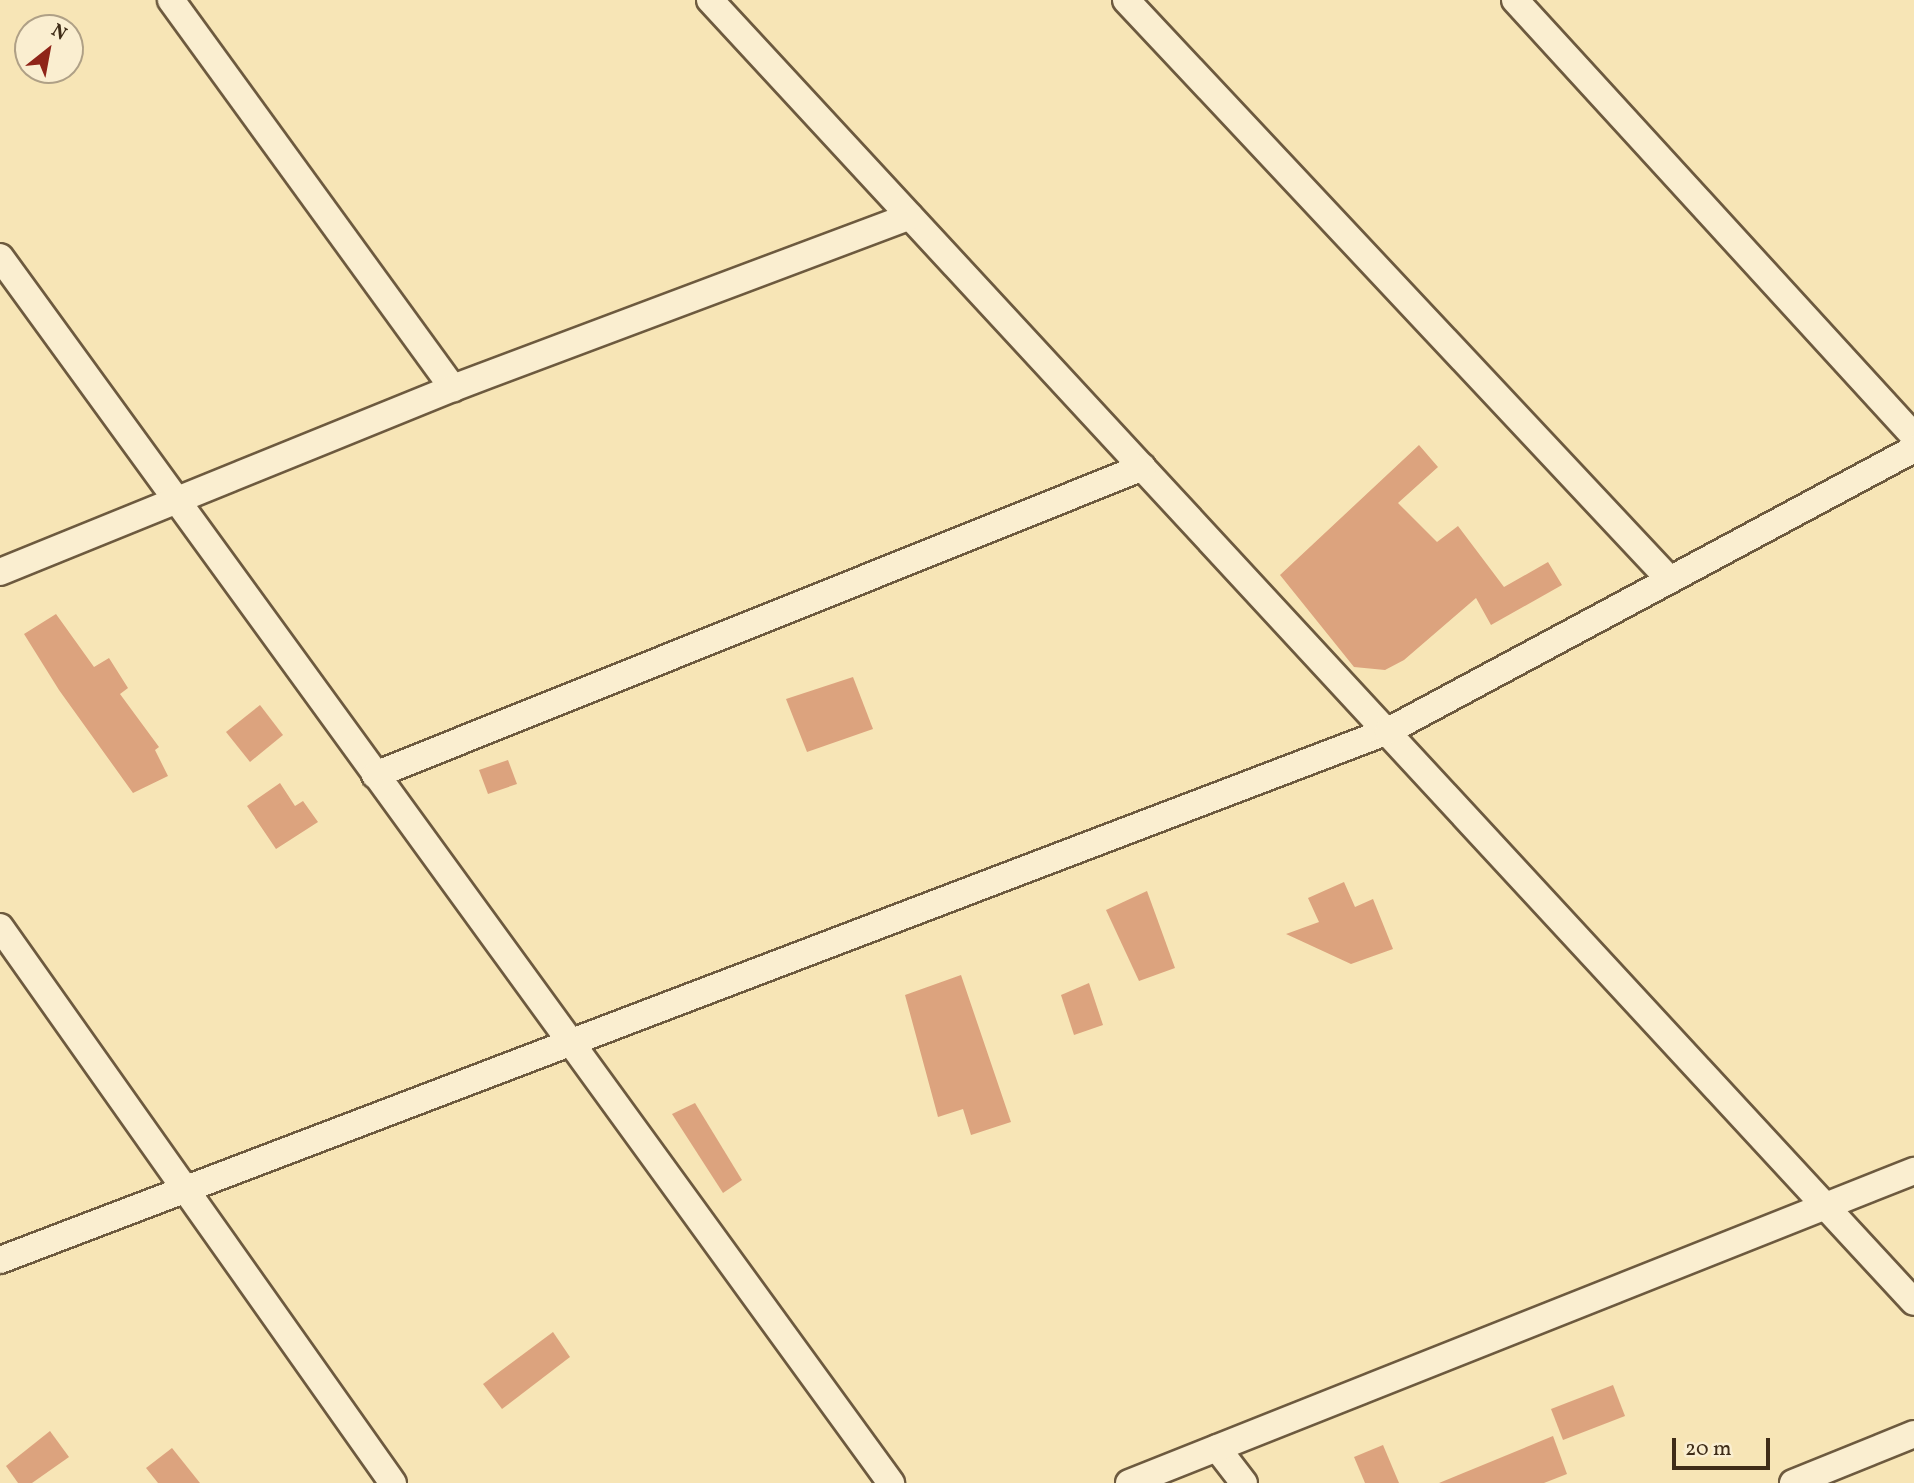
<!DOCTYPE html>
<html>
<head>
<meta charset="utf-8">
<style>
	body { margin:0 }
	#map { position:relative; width:1914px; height:1483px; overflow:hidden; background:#f7e5b6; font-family:Vollkorn,serif }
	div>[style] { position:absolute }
	.building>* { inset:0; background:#dca37e }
	.roads { filter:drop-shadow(2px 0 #6d5a3f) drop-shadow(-2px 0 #6d5a3f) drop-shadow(0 2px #6d5a3f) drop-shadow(0 -2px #6d5a3f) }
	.street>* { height:26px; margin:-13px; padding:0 13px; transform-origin:13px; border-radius:13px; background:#faeed0 }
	span { translate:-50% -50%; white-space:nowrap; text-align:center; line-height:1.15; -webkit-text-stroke:5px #faeed0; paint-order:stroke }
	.north { position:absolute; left:14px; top:14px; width:70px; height:70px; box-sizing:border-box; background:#faeed0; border:2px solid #afa086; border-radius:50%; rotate:31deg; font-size:19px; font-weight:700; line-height:28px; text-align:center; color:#3f2c17 }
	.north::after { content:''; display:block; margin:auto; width:24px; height:32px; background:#8f2418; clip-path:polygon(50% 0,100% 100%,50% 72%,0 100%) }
	.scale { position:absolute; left:1672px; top:1438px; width:98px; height:32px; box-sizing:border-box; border:4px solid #3f2c17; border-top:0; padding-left:9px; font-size:21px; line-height:24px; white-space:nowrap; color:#3f2c17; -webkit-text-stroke:5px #faeed0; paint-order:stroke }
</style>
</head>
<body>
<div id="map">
	<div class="building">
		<i style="clip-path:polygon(1419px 445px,1438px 467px,1398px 503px,1437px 542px,1458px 526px,1504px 587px,1548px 562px,1562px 585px,1491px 625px,1476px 598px,1404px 660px,1385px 670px,1354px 667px,1280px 575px)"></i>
		<i style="clip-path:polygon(56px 614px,94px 667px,109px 658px,128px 688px,120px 694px,159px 747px,155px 750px,168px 776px,133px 793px,59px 690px,24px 634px)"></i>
		<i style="clip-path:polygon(853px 677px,873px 729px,807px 752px,786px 699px)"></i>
		<i style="clip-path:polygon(260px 705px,283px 735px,250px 762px,226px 732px)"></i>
		<i style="clip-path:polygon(508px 760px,517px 784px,488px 794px,479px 770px)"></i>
		<i style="clip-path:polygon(280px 783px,295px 806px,303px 801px,318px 822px,276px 849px,247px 806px)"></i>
		<i style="clip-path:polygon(1344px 882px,1355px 907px,1373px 899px,1393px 949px,1351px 964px,1286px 934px,1319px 922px,1308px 898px)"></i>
		<i style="clip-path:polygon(1147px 891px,1175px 968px,1139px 981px,1106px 910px)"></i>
		<i style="clip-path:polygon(961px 975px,1011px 1122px,971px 1135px,963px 1109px,938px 1117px,905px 995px)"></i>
		<i style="clip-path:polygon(1089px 983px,1103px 1025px,1074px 1035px,1061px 995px)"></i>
		<i style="clip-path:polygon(695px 1103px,742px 1180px,723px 1193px,672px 1114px)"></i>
		<i style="clip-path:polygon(553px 1332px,570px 1357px,502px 1409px,483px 1384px)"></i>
		<i style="clip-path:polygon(1613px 1385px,1625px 1416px,1563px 1440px,1551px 1409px)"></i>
		<i style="clip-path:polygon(50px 1431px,69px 1457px,32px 1483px,18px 1483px,6px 1466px)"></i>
		<i style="clip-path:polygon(1553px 1436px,1567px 1474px,1544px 1483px,1439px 1483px)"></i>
		<i style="clip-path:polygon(1383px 1445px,1399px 1483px,1365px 1483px,1354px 1457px)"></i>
		<i style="clip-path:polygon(172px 1448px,200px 1483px,158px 1483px,146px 1468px)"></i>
	</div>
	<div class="roads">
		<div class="street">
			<i style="left:171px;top:0;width:480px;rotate:54deg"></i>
			<i style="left:710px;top:0;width:1773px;rotate:47.24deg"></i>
			<i style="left:1126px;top:0;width:795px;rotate:46.83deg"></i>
			<i style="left:1515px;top:0;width:591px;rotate:47.54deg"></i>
			<i style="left:0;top:257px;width:1516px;rotate:53.99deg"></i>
			<i style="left:0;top:572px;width:489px;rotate:-22.1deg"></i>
			<i style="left:453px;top:388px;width:488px;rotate:-20.6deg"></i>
			<i style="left:375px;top:775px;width:827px;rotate:-21.85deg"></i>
			<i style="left:0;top:927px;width:681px;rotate:54.75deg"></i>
			<i style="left:0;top:1260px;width:1485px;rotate:-20.86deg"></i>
			<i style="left:1388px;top:731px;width:597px;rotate:-28.2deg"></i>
			<i style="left:1217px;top:1448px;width:44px;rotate:52.4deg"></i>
			<i style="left:1129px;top:1483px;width:845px;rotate:-21.68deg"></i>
			<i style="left:1793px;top:1483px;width:131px;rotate:-22deg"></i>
		</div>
	</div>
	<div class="north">N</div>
	<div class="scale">20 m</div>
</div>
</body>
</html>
